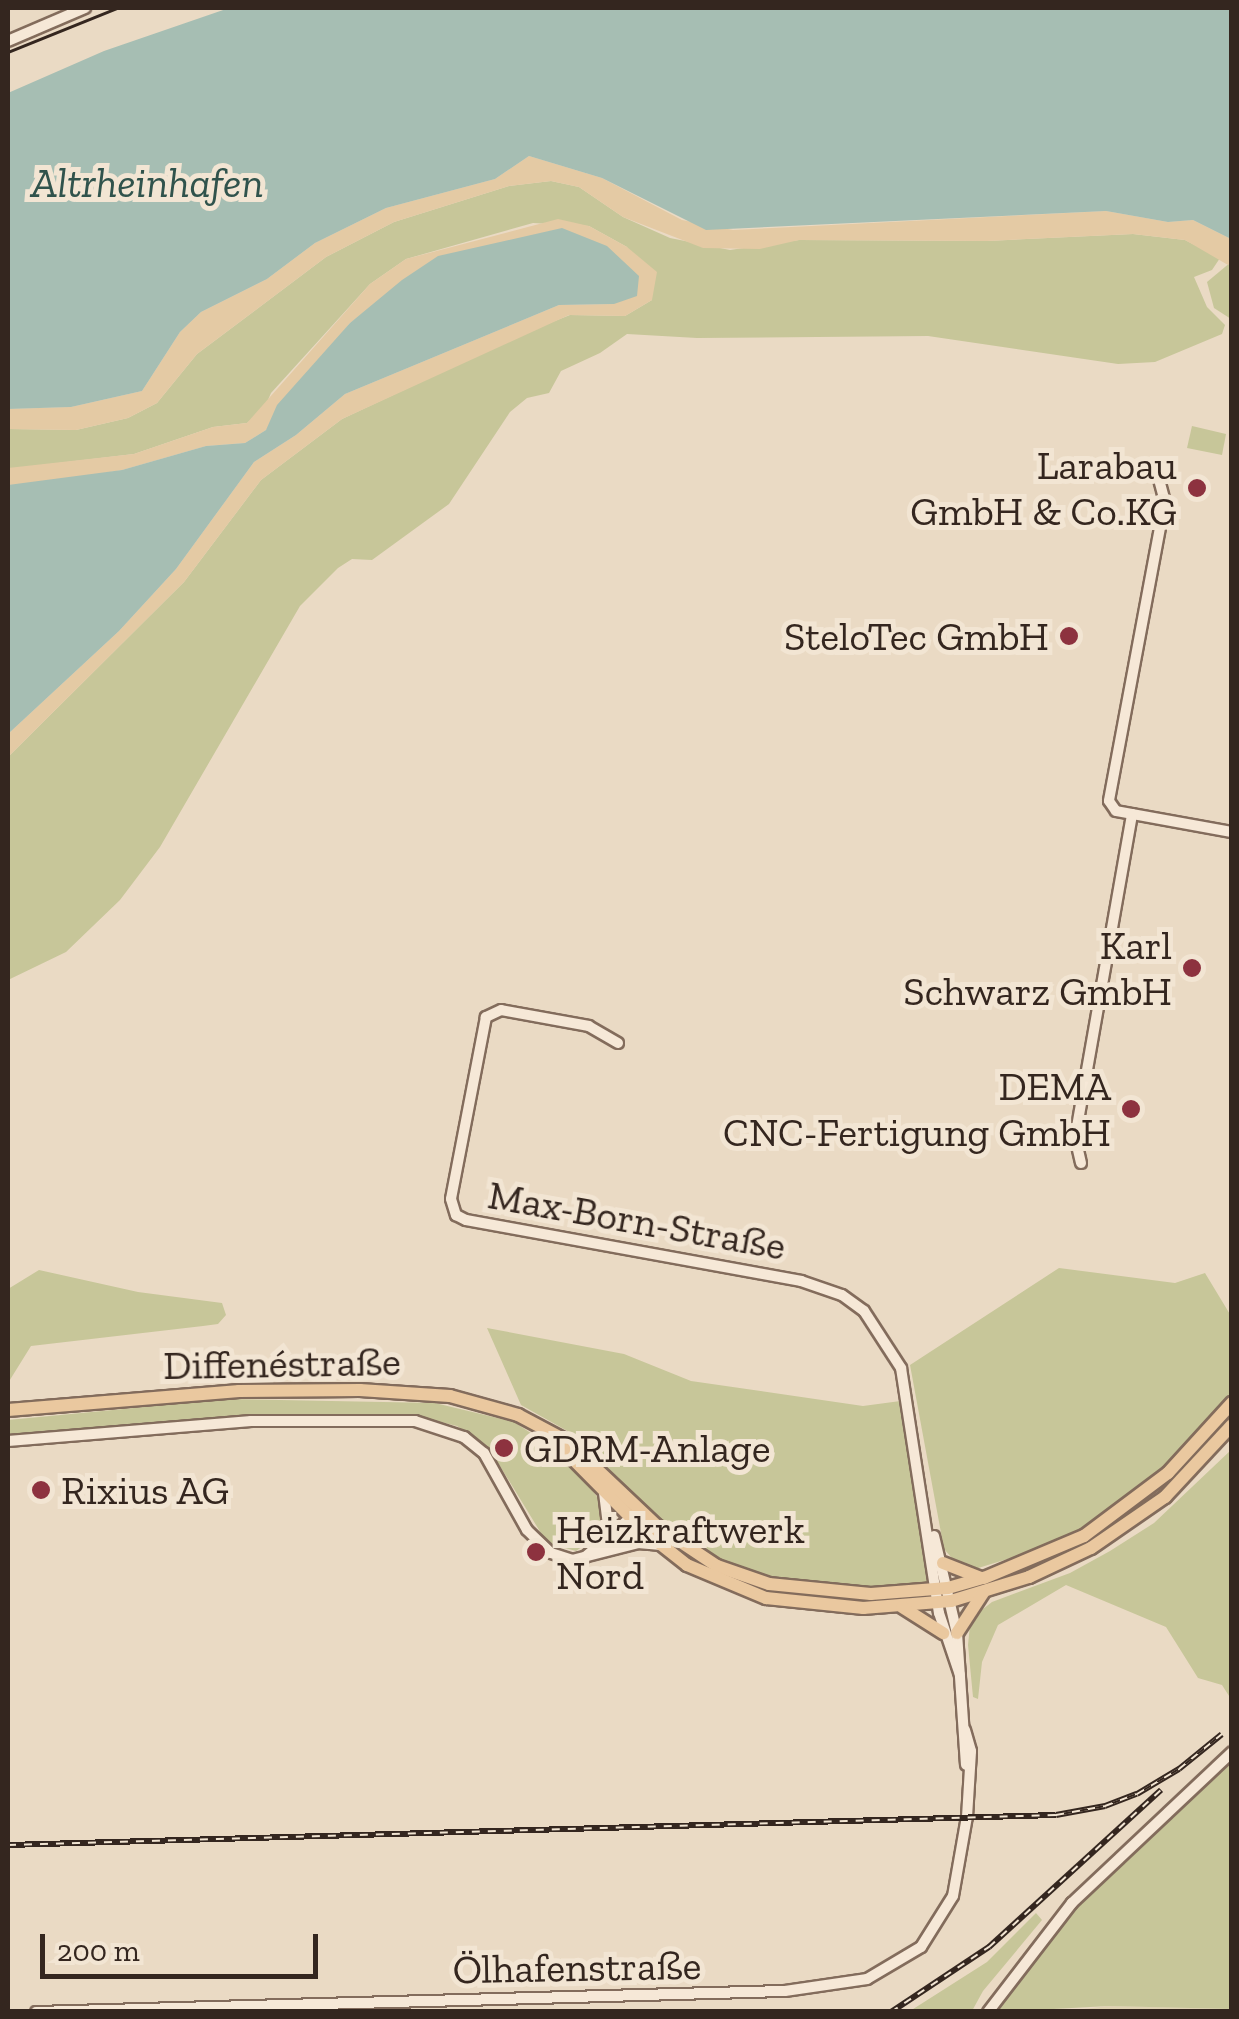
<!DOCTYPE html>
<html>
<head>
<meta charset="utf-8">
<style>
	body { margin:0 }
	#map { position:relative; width:1239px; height:2019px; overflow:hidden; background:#eadac4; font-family:"Zilla Slab",serif }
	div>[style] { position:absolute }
	.farmland>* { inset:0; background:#dfd2b3 }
	.green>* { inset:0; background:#c7c699 }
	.sand>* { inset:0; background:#e4caa4 }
	.water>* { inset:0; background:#a6beb3 }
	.roads { filter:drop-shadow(2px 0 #836c5c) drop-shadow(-2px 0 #836c5c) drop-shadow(0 2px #836c5c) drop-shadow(0 -2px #836c5c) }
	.minor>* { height:10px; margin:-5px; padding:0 5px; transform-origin:5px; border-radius:5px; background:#f6e8d7 }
	.major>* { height:12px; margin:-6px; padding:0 6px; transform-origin:6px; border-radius:6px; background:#eac89f }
	.tram>* { height:2.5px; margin:-1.25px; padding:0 1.25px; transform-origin:1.25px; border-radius:1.25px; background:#34261f }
	.rail>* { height:6px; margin-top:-3px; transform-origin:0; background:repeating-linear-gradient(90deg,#f2e5d3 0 8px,#34261f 0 16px); box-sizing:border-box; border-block:2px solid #34261f }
	.dots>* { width:28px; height:28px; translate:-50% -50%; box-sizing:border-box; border:5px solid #f2e5d3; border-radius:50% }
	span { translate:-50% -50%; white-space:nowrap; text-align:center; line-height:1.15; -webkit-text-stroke:10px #f2e5d3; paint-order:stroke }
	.poi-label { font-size:40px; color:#34261f }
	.right { translate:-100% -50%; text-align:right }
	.left { translate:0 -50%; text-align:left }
	.street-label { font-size:40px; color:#34261f }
	.water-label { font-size:42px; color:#30534c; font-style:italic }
	.frame { position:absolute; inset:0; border:10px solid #34261f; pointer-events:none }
	.scale { position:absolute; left:40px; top:1934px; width:278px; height:45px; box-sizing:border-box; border:5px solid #34261f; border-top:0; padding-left:12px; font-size:30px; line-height:35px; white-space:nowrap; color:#34261f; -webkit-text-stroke:8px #f2e5d3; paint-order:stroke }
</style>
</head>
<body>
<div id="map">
	<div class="farmland">
		<i style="clip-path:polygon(1109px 2006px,1232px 2009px,1231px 2012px,1059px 2012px)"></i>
	</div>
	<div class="green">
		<i style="clip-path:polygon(551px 181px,579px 187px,623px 217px,670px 238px,730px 250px,799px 240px,987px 241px,1133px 234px,1185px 240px,1220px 258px,1212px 270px,1194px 277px,1207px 307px,1225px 325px,1222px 334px,1155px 362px,1118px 364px,928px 336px,697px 338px,627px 334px,600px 353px,561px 371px,549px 393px,527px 398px,510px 412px,449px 504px,372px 560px,352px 559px,338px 568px,300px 606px,160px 847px,120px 900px,66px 952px,8px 980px,8px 757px,184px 582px,261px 480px,342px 419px,532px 330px,570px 315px,625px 316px,652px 300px,627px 247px,589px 226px,533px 223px,406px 259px,370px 284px,271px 393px,264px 409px,247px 423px,213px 427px,134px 454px,16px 468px,8px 468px,8px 429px,76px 430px,128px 418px,157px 403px,197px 354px,326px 257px,394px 222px,509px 186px)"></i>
		<i style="clip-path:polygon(1231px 262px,1231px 319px,1214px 308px,1207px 282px)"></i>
		<i style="clip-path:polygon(1192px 426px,1226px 434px,1222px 455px,1187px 448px)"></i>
		<i style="clip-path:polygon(1059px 1268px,1175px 1283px,1205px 1273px,1231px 1316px,1231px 1394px,1177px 1457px,1109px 1515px,1060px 1543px,975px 1569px,958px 1565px,944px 1549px,910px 1365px)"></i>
		<i style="clip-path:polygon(39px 1270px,138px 1292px,222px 1303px,226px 1315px,218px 1324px,203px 1326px,31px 1346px,8px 1383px,8px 1289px)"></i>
		<i style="clip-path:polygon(487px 1328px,624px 1354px,691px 1381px,863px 1406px,908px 1400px,936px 1589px,843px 1594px,764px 1577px,720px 1561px,655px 1518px,571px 1433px,521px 1405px)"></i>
		<i style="clip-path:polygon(228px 1399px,435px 1403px,514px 1422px,566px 1456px,601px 1502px,601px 1534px,576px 1551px,547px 1543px,489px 1448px,457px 1426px,428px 1419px,255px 1416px,8px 1435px,8px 1420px)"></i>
		<i style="clip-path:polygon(1231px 1450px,1231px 1699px,1222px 1685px,1198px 1678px,1166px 1627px,1066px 1585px,998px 1625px,982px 1662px,978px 1699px,973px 1697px,968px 1645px,970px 1625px,979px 1612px,992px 1602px,1070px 1573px,1110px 1551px,1154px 1523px)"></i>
		<i style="clip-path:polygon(1231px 1761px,1231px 2009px,1109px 2006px,997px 2012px,1068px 1915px)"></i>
		<i style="clip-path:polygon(1036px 1913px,1042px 1920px,983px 1991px,972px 2011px,910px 2011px,987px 1962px)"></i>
	</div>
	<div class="sand">
		<i style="clip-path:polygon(529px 156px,602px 178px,682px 220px,733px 230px,1106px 211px,1168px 222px,1193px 220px,1231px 239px,1231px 262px,1228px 265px,1185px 240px,1133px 234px,987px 241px,799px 240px,760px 249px,703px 248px,623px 217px,579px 187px,551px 181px,509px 186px,394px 222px,326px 257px,197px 354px,157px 403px,128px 418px,76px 430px,8px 429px,8px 409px,71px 407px,142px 391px,180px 332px,201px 312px,267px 279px,315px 243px,386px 208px,495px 179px)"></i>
		<i style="clip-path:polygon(558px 219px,589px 226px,627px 247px,657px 272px,652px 300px,625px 316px,569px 315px,342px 419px,261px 480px,184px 582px,8px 757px,8px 734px,119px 631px,176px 569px,254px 462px,296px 435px,345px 394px,559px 305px,614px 304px,439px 256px,350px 323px,266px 430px,245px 443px,206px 446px,122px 470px,40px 484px,8px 485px,8px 468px,134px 454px,213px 427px,247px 423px,370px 284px,406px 259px)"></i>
	</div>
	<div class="water">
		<i style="clip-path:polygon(229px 8px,1231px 8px,1231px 239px,1193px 220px,1168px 222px,1106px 211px,706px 230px,602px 178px,529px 156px,495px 179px,386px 208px,315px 243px,267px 279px,201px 312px,180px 332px,142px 391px,71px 407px,8px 409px,8px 93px,104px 51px)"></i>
		<i style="clip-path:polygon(562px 228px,607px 246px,639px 276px,637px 296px,614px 304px,559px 305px,345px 394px,296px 435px,254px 462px,176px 569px,119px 631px,8px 734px,8px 485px,122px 470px,206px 446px,245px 443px,266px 430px,277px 405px,350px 323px,402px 280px,438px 256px)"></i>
	</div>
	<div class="roads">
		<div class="minor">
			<i style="left:8px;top:41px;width:84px;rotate:-23.2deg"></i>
			<i style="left:1157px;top:472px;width:30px;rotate:75deg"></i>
			<i style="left:1165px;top:501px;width:305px;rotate:100.6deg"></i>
			<i style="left:1109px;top:801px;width:12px;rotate:55deg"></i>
			<i style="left:1116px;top:811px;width:118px;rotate:10.3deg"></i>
			<i style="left:618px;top:1043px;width:34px;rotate:-150deg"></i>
			<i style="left:589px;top:1026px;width:89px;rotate:-169.7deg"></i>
			<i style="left:501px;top:1010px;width:17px;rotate:155deg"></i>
			<i style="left:486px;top:1017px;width:185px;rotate:100.9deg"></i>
			<i style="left:451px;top:1199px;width:17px;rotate:73deg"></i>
			<i style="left:456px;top:1215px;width:11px;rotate:27deg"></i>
			<i style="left:466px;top:1220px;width:341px;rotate:10.3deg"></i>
			<i style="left:801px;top:1281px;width:43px;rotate:18.9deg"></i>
			<i style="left:842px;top:1295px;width:27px;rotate:36deg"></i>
			<i style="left:864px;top:1311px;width:68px;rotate:57deg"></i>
			<i style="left:901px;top:1368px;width:248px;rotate:81.2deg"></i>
			<i style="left:939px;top:1613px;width:65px;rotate:71.3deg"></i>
			<i style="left:1081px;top:1163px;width:26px;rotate:-103deg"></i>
			<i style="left:1075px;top:1138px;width:329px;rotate:-80deg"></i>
			<i style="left:8px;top:1441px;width:244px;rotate:-4.7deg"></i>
			<i style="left:251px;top:1421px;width:164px"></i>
			<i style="left:415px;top:1421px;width:52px;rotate:18.1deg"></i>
			<i style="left:464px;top:1437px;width:26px;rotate:39deg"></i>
			<i style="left:484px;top:1453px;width:88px;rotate:60.8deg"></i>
			<i style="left:527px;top:1530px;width:33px;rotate:44deg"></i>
			<i style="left:551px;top:1553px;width:22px;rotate:18deg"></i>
			<i style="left:572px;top:1560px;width:68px;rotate:-14.4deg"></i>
			<i style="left:638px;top:1543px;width:23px;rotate:5deg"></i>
			<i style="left:604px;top:1493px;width:40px;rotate:82.9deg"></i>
			<i style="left:934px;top:1536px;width:100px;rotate:76.7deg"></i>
			<i style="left:957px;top:1633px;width:132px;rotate:86.1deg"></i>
			<i style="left:613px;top:1548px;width:41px;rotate:-52deg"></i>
			<i style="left:585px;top:1557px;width:67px;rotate:-40.8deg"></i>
			<i style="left:36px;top:2012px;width:749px;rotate:-1.61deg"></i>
			<i style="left:785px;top:1991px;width:83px;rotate:-8.3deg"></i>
			<i style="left:867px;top:1979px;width:63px;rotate:-30.7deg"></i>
			<i style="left:921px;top:1947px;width:60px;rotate:-57.9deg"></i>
			<i style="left:953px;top:1896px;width:80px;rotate:-80deg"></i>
			<i style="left:967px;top:1817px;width:66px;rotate:-86.5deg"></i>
			<i style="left:971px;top:1751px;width:22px;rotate:-106deg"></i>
			<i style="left:988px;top:2012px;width:138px;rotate:-52.4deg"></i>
			<i style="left:1072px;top:1903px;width:220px;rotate:-43.3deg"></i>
		</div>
		<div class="major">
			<i style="left:8px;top:1410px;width:232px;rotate:-4.7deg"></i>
			<i style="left:239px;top:1391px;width:121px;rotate:-0.5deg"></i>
			<i style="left:360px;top:1390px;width:90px;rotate:3.8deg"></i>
			<i style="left:450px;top:1396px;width:71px;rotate:15.6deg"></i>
			<i style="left:518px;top:1415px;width:55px;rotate:28deg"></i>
			<i style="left:567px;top:1441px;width:124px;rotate:43.4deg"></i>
			<i style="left:657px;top:1526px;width:72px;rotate:33.7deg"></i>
			<i style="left:717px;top:1566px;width:55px;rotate:19.1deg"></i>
			<i style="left:769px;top:1584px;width:102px;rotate:5.6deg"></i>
			<i style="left:871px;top:1594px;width:77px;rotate:-4.5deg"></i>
			<i style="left:948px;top:1588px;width:37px;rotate:-16deg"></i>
			<i style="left:984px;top:1578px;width:108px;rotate:-22.8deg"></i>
			<i style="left:1084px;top:1536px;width:105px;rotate:-36.9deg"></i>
			<i style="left:1168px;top:1473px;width:95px;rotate:-47.6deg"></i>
			<i style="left:561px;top:1447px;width:118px;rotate:45.3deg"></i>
			<i style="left:644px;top:1531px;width:55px;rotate:38.3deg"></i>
			<i style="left:687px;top:1565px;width:86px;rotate:22.7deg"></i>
			<i style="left:766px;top:1598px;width:98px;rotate:5.9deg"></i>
			<i style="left:863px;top:1608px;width:88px;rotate:-4.5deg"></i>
			<i style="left:951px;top:1601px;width:82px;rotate:-17.1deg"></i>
			<i style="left:1029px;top:1577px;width:68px;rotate:-25.1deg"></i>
			<i style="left:1091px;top:1548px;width:90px;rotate:-34.6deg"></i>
			<i style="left:1165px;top:1497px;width:98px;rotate:-47.1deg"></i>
			<i style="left:943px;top:1563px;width:41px;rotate:21.5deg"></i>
			<i style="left:902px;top:1607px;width:49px;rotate:32.4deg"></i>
			<i style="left:957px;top:1633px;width:48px;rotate:-57deg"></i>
		</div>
	</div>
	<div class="tram">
		<i style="left:8px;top:52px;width:118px;rotate:-22deg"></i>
	</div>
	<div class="rail">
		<i style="left:8px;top:1845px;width:1048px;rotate:-1.64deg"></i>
		<i style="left:1056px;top:1815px;width:50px;rotate:-10.4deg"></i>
		<i style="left:1105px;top:1806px;width:34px;rotate:-21deg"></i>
		<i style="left:1137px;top:1794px;width:49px;rotate:-30.8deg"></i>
		<i style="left:1179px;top:1769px;width:55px;rotate:-39.1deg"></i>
		<i style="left:891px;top:2012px;width:118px;rotate:-33.6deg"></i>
		<i style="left:989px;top:1947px;width:233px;rotate:-42.4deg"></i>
	</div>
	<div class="dots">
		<i style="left:1197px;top:488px;background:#8d323f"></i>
		<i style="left:1069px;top:636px;background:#8d323f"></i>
		<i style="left:1192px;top:968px;background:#8d323f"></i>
		<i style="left:1131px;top:1109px;background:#8d323f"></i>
		<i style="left:504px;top:1448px;background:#8d323f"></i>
		<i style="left:41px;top:1490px;background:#8d323f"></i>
		<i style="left:536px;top:1552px;background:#8d323f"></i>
	</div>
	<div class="poi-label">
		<span class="right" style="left:1177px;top:488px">Larabau<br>GmbH &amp; Co.KG</span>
		<span class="right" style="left:1049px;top:636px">SteloTec GmbH</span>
		<span class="right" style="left:1172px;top:968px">Karl<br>Schwarz GmbH</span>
		<span class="right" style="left:1111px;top:1109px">DEMA<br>CNC-Fertigung GmbH</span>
		<span class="left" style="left:524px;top:1448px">GDRM-Anlage</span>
		<span class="left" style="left:61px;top:1490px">Rixius AG</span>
		<span class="left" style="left:556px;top:1552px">Heizkraftwerk<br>Nord</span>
	</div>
	<div class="street-label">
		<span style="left:637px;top:1220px;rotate:10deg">Max-Born-Straße</span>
		<span style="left:282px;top:1363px;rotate:-1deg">Diffenéstraße</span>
		<span style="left:577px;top:1967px;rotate:-1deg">Ölhafenstraße</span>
	</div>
	<div class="water-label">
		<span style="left:147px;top:183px">Altrheinhafen</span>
	</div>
	<div class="frame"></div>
	<div class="scale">200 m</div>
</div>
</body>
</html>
